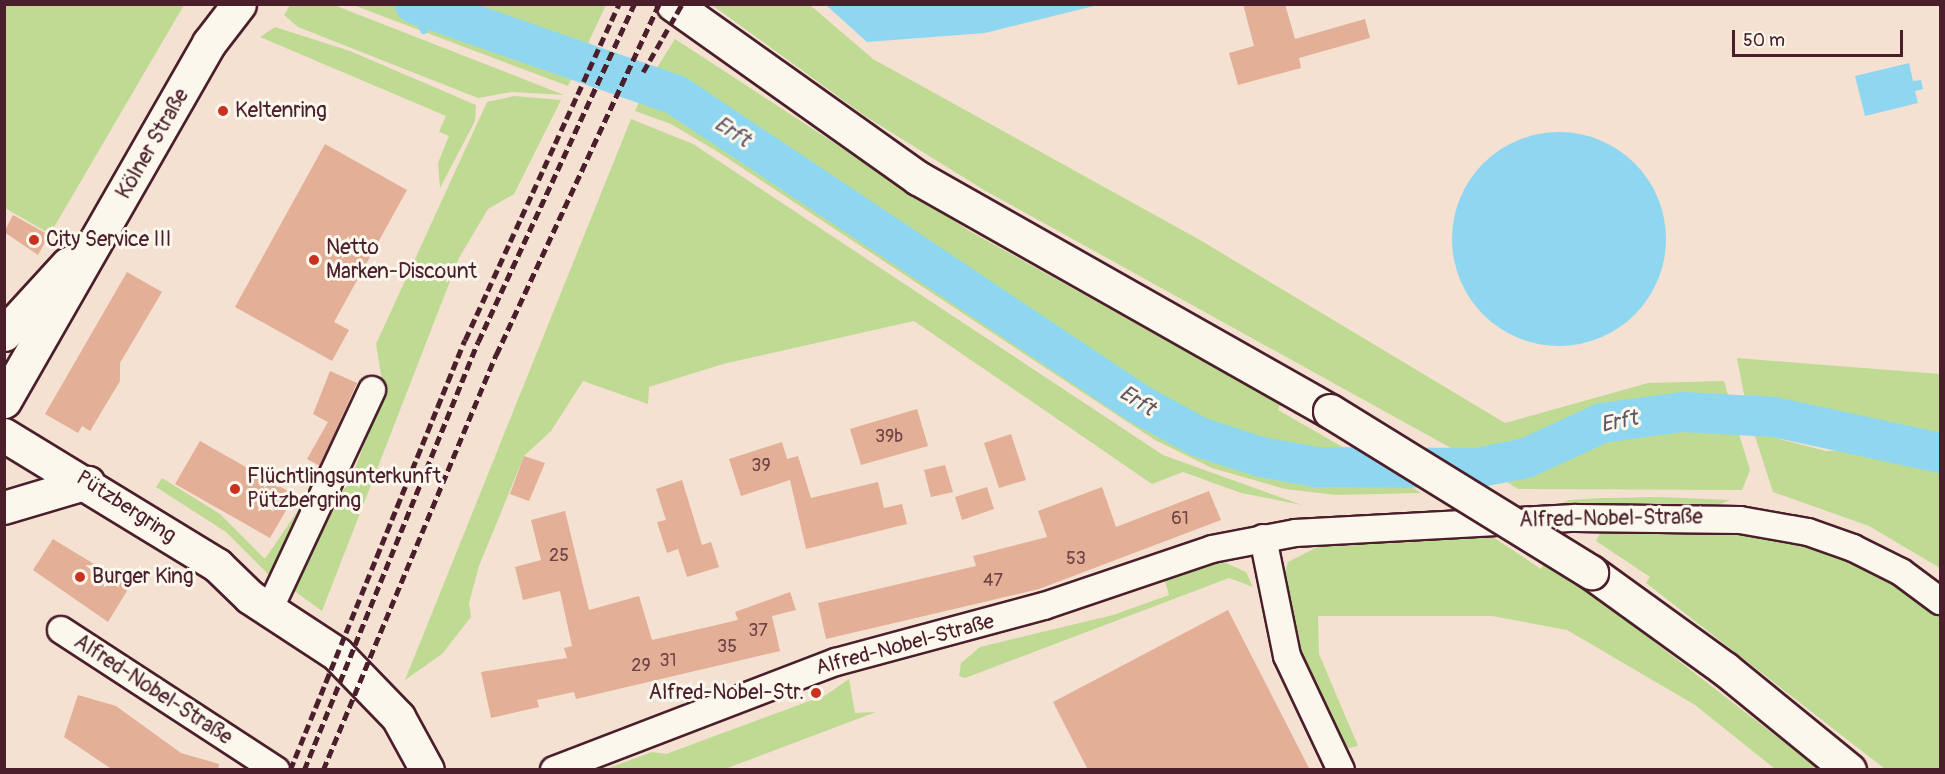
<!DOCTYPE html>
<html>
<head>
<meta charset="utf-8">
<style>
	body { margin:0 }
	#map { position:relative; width:1945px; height:774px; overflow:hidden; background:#f4e1d2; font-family:Pangolin,sans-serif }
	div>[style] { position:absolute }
	.green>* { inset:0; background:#bfdb93 }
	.water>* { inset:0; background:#8fd7f0 }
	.round { border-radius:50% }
	.stream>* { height:7px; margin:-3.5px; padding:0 3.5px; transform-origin:3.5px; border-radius:3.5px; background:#8fd7f0 }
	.river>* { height:40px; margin:-20px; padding:0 20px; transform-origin:20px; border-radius:20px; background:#8fd7f0 }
	.building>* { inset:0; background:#e3af97 }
	.roads { filter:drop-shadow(2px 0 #4a1f2b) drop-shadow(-2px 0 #4a1f2b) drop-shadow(0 2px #4a1f2b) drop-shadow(0 -2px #4a1f2b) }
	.minor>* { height:26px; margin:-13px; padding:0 13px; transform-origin:13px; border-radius:13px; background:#fbf7ec }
	.tertiary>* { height:32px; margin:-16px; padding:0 16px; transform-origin:16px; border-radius:16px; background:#fbf7ec }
	.secondary>* { height:33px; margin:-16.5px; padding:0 16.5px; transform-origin:16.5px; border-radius:16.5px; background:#fbf7ec }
	.primary>* { height:33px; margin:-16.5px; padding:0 16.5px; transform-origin:16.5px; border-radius:16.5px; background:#fbf7ec }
	.rail>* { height:4.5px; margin-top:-2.25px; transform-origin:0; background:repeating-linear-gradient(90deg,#4a1f2b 0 9px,transparent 0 13.5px) }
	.bridges { filter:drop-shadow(2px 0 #4a1f2b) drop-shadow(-2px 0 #4a1f2b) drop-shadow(0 2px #4a1f2b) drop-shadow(0 -2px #4a1f2b) }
	.primary-bridge>* { height:33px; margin:-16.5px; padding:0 16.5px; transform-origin:16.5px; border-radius:16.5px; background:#fbf7ec }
	.dots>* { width:16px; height:16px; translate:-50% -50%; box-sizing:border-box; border:3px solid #fbf7ec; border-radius:50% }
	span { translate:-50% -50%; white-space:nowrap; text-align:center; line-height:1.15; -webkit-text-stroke:6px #fbf7ec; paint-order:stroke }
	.number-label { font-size:18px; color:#704346 }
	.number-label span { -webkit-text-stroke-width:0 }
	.poi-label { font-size:21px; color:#4a1f2b }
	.left { translate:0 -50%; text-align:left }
	.right { translate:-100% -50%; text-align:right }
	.street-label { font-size:21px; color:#4a1f2b }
	.water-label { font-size:22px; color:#5f5666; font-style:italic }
	.frame { position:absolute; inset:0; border:6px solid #4a1f2b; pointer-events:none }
	.scale { position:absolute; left:1732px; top:30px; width:171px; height:27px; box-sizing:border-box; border:3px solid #4a1f2b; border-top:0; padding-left:8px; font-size:18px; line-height:21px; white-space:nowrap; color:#4a1f2b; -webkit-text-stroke:4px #fbf7ec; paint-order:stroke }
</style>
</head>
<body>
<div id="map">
	<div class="green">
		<i style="clip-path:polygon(5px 4px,184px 5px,50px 234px,5px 208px)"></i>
		<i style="clip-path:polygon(290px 5px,334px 5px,564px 95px,512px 92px,478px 98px,298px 27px,284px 15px)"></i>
		<i style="clip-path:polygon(353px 5px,606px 5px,568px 86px)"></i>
		<i style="clip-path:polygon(712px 5px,810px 5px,873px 59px,1200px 240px,1505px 423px,1648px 383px,1724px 381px,1731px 406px,1669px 404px,1613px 412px,1518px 450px,1469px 458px,984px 190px,865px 116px)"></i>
		<i style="clip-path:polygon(275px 27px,350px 51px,476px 105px,475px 121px,440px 188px,438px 163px,449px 136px,439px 132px,446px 116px,260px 37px)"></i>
		<i style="clip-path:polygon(675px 39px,968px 230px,1280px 404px,1278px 410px,1367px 461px,1298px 461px,1215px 438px,1168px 416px,653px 74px)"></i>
		<i style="clip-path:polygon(645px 89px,1187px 441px,1287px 474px,1385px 471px,1421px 493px,1336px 495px,1285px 489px,1212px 468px,1155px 440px,718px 152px,671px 124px,635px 111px)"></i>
		<i style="clip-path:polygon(514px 96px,561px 100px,514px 194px,488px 209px,459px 258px,322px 611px,293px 590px,337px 496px,349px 484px,384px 393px,376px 344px,487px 102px)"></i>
		<i style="clip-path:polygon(631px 119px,693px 144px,1163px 455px,1302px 505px,1241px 493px,1183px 472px,1152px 484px,914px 321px,723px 364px,649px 387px,648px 404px,583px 381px,551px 431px,524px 456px,479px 566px,469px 603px,471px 617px,442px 654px,405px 680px)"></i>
		<i style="clip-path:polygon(1737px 358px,1940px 374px,1940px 443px,1777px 406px,1746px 405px)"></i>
		<i style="clip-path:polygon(1680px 417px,1735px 421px,1750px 470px,1742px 490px,1518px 489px,1494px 474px,1539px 463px,1600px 430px)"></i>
		<i style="clip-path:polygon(1751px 424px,1783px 440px,1826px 451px,1869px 450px,1940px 464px,1940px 568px,1869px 526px,1773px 492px)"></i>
		<i style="clip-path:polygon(162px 478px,220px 514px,265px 559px,316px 484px,269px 575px,226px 532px,156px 487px)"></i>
		<i style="clip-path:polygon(1601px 498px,1659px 497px,1730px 500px,1716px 506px,1549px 509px,1569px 500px)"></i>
		<i style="clip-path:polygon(1603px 528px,1737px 531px,1794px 541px,1849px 559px,1914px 596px,1940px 617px,1940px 769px,1885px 769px,1646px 583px,1650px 577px,1596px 541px)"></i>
		<i style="clip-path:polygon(1487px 533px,1541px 569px,1545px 563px,1614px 611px,1819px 769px,1775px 769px,1695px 705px,1567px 630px,1492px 616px,1318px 616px,1319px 654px,1358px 746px,1345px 749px,1302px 658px,1283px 579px,1288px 562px,1331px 540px)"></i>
		<i style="clip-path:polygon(1224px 562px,1246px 572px,1253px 587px,1229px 578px,965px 678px,959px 676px,961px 663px,980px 647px,1113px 615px,1169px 595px,1164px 578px)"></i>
		<i style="clip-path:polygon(849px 679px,855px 713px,876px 712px,725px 769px,606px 769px,652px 752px,666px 754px,826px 695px)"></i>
	</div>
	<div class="water">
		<i style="clip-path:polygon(826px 5px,826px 4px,1098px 5px,985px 33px,867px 42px)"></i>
		<i style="clip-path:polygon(1909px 63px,1913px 81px,1921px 80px,1923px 89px,1915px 91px,1918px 103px,1865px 116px,1855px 76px)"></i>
		<i class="round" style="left:1452px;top:132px;width:214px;height:214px"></i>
	</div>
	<div class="stream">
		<i style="left:411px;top:4px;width:29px;rotate:65deg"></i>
	</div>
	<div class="river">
		<i style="left:415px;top:4px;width:276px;rotate:19.2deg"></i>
		<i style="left:676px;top:95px;width:557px;rotate:33.72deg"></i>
		<i style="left:1139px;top:404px;width:68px;rotate:28.8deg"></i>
		<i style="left:1199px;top:437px;width:65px;rotate:17.9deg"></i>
		<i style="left:1261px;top:457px;width:56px;rotate:10.3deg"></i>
		<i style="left:1316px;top:467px;width:160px;rotate:0.4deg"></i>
		<i style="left:1476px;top:468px;width:51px;rotate:-11.3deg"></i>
		<i style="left:1526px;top:458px;width:84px;rotate:-24.7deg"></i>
		<i style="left:1602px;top:423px;width:81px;rotate:-7.8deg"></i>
		<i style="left:1682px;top:412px;width:92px;rotate:3.1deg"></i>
		<i style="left:1774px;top:417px;width:170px;rotate:12.2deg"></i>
	</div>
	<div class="building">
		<i style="clip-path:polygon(1243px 4px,1285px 4px,1295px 39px,1365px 19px,1370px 38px,1299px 58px,1301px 68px,1238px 85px,1229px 53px,1254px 46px)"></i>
		<i style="clip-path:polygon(325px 144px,407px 190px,334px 322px,349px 330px,332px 361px,235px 307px)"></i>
		<i style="clip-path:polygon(13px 215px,49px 235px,38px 255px,4px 232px)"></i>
		<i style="clip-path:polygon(127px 272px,162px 292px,120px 363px,120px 381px,90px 431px,82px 426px,78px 433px,45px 414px)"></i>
		<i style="clip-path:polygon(330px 371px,357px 383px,320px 466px,307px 459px,328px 422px,335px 426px,313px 414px)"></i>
		<i style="clip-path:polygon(917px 409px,928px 446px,861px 465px,850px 429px)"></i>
		<i style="clip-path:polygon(1011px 434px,1026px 480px,999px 488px,984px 443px)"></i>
		<i style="clip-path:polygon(200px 441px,295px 495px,270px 538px,175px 484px)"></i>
		<i style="clip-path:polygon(782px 442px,787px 459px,798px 456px,811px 498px,878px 482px,884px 508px,902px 504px,907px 524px,806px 549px,790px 480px,741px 496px,729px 459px)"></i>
		<i style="clip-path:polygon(524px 456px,545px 463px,529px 501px,510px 494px)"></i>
		<i style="clip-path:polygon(945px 465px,953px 492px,931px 497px,924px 470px)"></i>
		<i style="clip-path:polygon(682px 480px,702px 545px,711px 542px,719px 567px,687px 577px,678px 549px,667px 553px,657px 522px,666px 520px,656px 489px)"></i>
		<i style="clip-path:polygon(987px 487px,994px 509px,962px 520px,955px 497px)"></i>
		<i style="clip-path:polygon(1102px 487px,1116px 527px,1209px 491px,1221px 520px,1039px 589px,826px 639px,818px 603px,976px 566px,973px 556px,1047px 537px,1038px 511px)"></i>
		<i style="clip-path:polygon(565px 511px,589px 610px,639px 596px,652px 640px,738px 620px,735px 612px,790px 592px,796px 610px,772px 616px,780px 651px,576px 699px,574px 692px,537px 700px,539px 707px,491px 718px,481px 672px,567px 658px,564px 648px,572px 646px,560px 591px,523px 600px,515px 567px,541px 560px,531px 520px)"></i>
		<i style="clip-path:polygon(53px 539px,130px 586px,108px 622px,33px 570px)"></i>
		<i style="clip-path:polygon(1228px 610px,1310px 770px,1088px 770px,1053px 702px)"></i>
		<i style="clip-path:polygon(78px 695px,116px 706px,181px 753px,219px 764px,218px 770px,113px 770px,64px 737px)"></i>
	</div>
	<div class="roads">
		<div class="minor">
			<i style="left:1263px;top:538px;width:120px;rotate:78.5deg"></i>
			<i style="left:1287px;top:656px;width:126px;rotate:64.7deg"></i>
			<i style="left:269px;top:610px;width:243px;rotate:-64.9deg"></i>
			<i style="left:61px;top:630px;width:257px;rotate:33.1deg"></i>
			<i style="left:554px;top:770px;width:302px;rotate:-21deg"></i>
			<i style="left:836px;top:662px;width:215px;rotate:-15.1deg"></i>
			<i style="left:1044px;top:606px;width:177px;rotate:-18.7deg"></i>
			<i style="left:1212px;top:549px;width:85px;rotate:-10.9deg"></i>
			<i style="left:1295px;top:533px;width:280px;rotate:-3.1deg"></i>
			<i style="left:1575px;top:518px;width:165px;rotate:0.7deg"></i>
			<i style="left:1740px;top:520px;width:69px;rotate:10deg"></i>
			<i style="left:1808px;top:532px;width:48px;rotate:19.6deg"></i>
			<i style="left:1853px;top:548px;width:54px;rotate:26.6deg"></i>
			<i style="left:1901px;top:572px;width:49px;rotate:36.6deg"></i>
		</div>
		<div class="tertiary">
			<i style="left:4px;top:508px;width:88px;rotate:-16.6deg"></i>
		</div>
		<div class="secondary">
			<i style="left:4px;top:435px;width:250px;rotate:31.4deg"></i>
			<i style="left:217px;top:565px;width:46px;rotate:44.1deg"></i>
			<i style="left:250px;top:597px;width:104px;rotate:33.2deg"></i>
			<i style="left:337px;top:654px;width:88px;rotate:45.9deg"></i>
			<i style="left:398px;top:717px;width:60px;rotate:61.3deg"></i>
		</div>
		<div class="primary">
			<i style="left:673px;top:4px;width:301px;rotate:35.4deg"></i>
			<i style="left:918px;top:178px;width:473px;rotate:29.5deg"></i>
			<i style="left:4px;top:334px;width:95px;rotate:-47.6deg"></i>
			<i style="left:4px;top:401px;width:413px;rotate:-60.2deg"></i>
			<i style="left:209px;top:43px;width:49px;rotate:-52.4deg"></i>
			<i style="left:1591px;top:572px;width:165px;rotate:35.9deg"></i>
			<i style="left:1725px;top:669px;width:160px;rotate:39.2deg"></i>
		</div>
	</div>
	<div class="rail">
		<i style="left:643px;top:72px;width:78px;rotate:-60.2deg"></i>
		<i style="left:290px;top:770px;width:464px;rotate:-67.9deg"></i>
		<i style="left:465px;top:340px;width:370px;rotate:-65.4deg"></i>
		<i style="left:304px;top:770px;width:462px;rotate:-67.9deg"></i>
		<i style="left:478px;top:342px;width:372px;rotate:-65.2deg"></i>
		<i style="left:323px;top:770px;width:450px;rotate:-67.4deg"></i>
		<i style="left:496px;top:355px;width:387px;rotate:-65.1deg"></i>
	</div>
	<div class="bridges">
		<div class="primary-bridge">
			<i style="left:1330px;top:411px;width:307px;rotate:31.7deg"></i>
		</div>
	</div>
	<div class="dots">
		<i style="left:223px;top:111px;background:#c8321e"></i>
		<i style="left:34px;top:240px;background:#c8321e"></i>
		<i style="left:314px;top:260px;background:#c8321e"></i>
		<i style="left:235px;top:489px;background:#c8321e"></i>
		<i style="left:80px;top:577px;background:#c8321e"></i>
		<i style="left:816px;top:693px;background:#c8321e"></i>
	</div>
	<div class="number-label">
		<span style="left:889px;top:437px">39b</span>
		<span style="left:761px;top:466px">39</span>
		<span style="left:1180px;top:519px">61</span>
		<span style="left:559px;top:556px">25</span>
		<span style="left:1076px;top:559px">53</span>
		<span style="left:993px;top:581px">47</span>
		<span style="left:758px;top:631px">37</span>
		<span style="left:727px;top:647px">35</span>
		<span style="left:668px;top:661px">31</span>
		<span style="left:641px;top:666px">29</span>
	</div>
	<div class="poi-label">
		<span class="left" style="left:235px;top:111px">Keltenring</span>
		<span class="left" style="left:46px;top:240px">City Service III</span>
		<span class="left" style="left:326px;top:260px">Netto<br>Marken-Discount</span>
		<span class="left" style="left:247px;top:489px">Flüchtlingsunterkunft<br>Pützbergring</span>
		<span class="left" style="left:92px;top:577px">Burger King</span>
		<span class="right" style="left:804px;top:693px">Alfred-Nobel-Str.</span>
	</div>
	<div class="street-label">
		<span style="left:153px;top:144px;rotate:-60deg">Kölner Straße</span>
		<span style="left:126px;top:507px;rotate:33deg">Pützbergring</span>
		<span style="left:1611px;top:519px;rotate:-1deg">Alfred-Nobel-Straße</span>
		<span style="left:905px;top:645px;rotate:-15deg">Alfred-Nobel-Straße</span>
		<span style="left:153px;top:690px;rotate:33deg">Alfred-Nobel-Straße</span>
	</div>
	<div class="water-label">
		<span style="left:732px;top:132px;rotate:33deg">Erft</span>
		<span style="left:1137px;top:401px;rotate:32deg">Erft</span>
		<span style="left:1619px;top:422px;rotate:-12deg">Erft</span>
	</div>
	<div class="frame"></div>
	<div class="scale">50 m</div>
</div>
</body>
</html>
